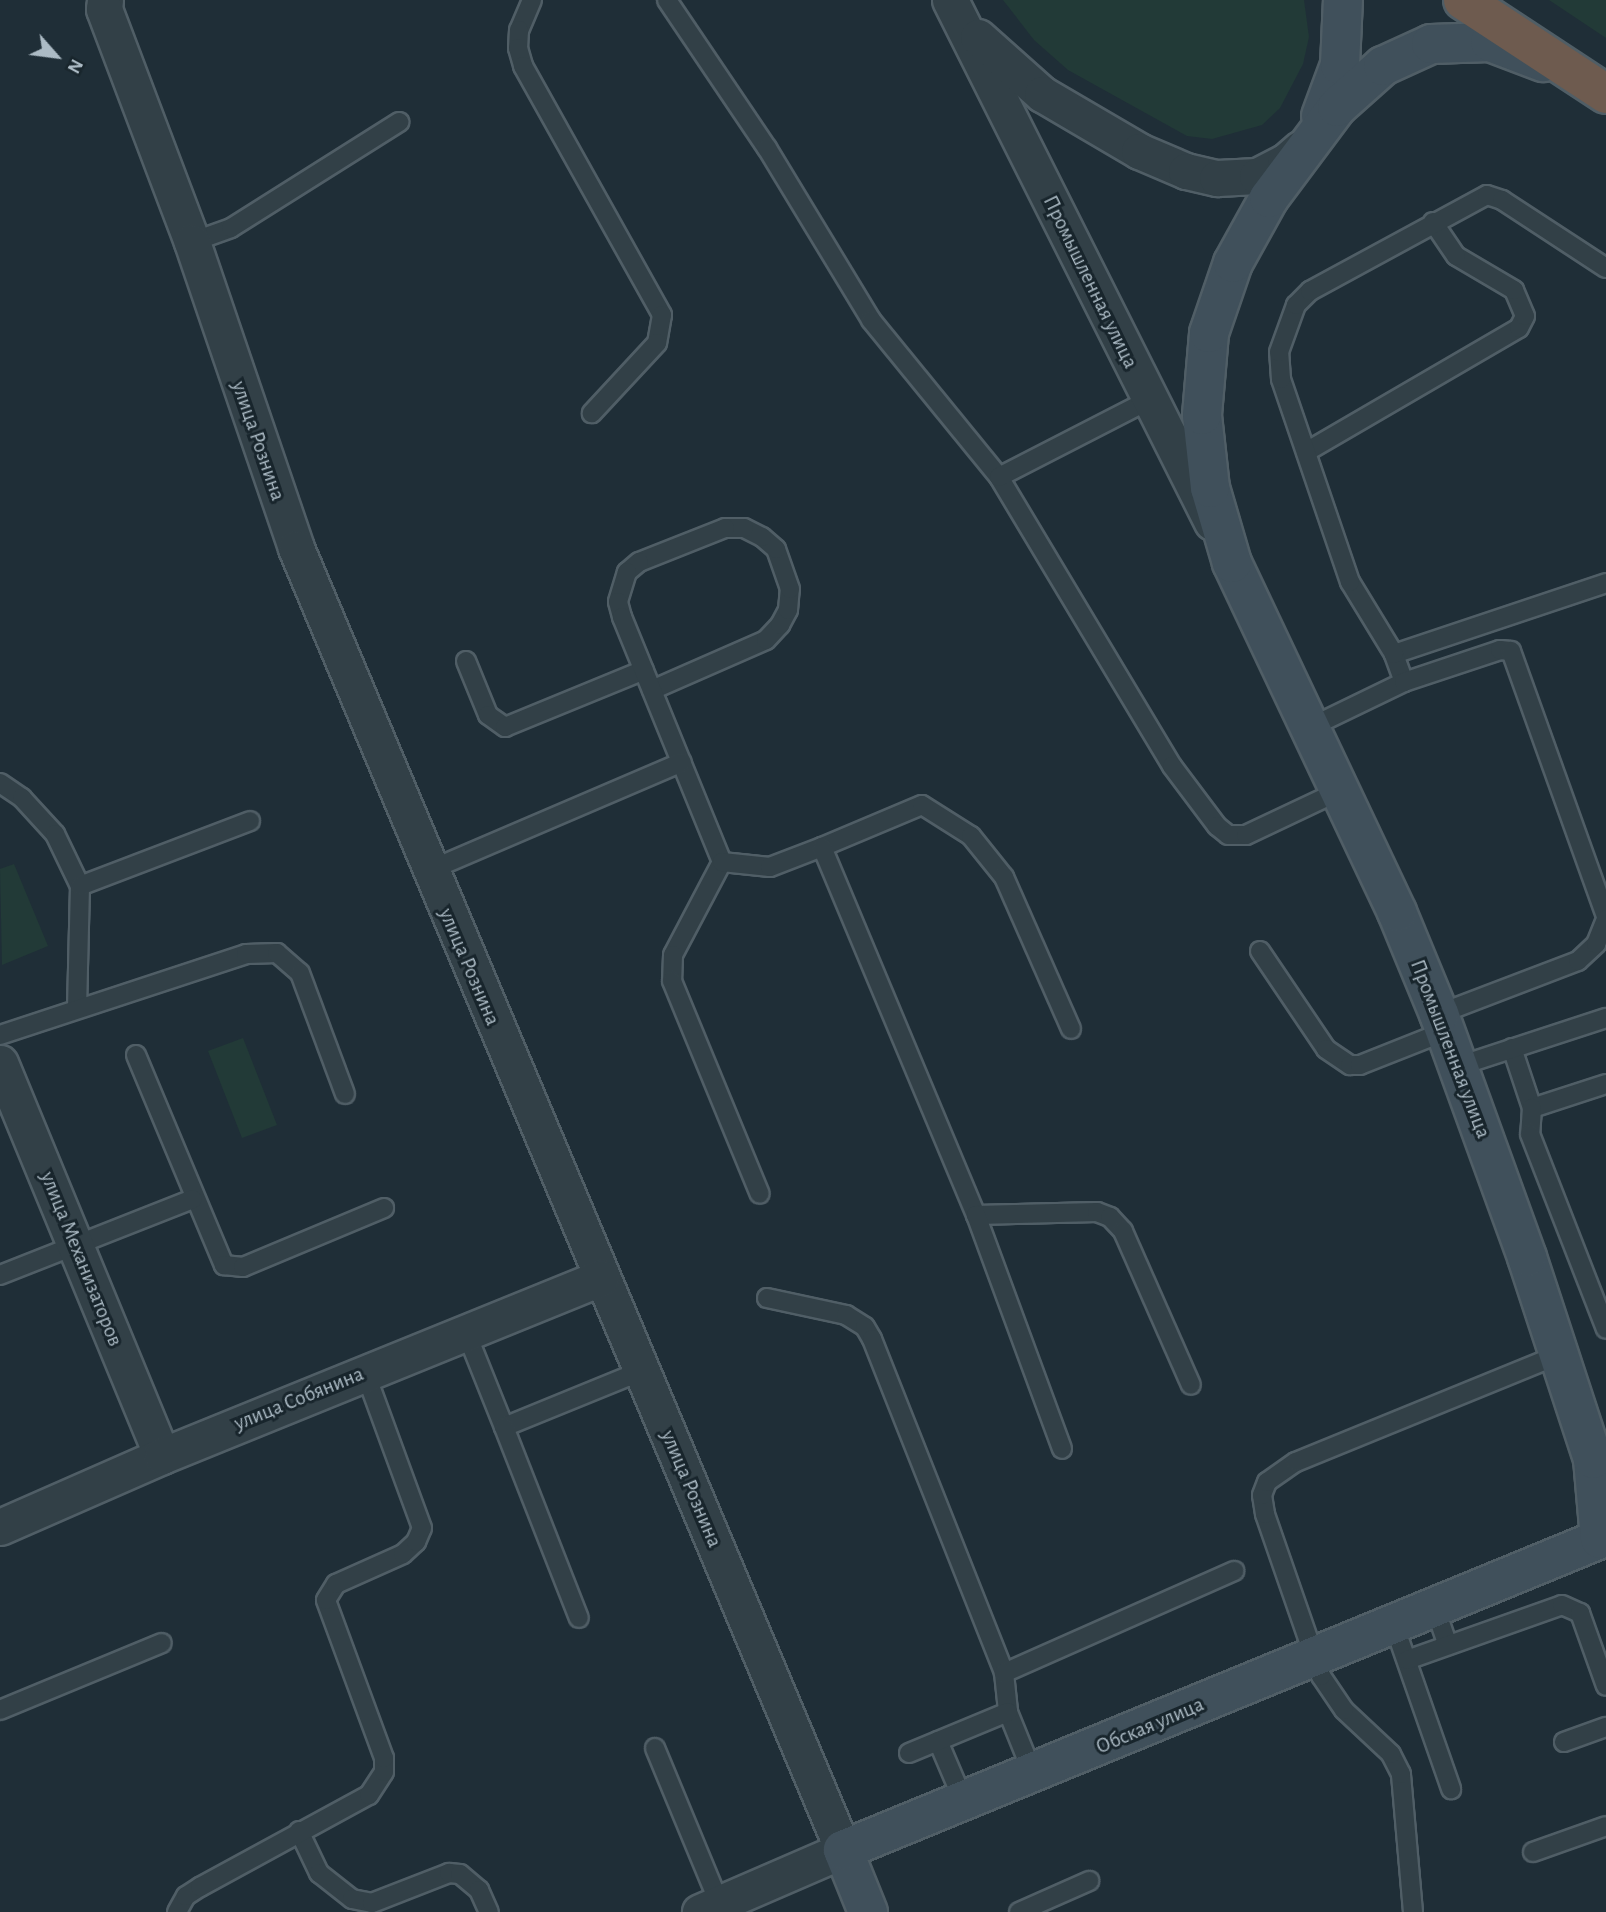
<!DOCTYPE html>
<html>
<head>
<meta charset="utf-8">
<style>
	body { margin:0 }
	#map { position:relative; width:1606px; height:1912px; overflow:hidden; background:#1f2e37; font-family:"Alegreya Sans",sans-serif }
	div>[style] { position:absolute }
	.green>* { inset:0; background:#223a37 }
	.roads { filter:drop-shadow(2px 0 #505e66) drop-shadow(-2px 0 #505e66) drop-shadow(0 2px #505e66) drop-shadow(0 -2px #505e66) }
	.lane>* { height:18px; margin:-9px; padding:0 9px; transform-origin:9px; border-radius:9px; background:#324047 }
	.street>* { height:35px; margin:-17.5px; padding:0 17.5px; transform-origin:17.5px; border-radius:17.5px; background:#324047 }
	.secondary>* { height:38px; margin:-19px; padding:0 19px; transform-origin:19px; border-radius:19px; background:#40505b }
	.highway>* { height:38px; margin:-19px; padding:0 19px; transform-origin:19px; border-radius:19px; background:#6e5b4f }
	span { translate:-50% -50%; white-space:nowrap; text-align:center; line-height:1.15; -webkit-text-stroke:6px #18252c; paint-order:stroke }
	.street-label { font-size:21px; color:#acbbc5 }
	.north { position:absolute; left:21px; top:21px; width:70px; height:70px; -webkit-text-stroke:5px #18252c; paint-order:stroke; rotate:118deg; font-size:19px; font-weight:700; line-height:28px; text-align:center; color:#acbbc5 }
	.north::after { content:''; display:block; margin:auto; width:24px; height:32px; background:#acbbc5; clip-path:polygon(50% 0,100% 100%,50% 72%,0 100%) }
</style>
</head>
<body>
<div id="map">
	<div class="green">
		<i style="clip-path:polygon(1003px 0,1304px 0,1309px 37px,1303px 64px,1280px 108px,1262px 125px,1212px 139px,1187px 136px,1068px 70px,1034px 40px)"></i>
		<i style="clip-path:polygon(1549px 0,1606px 0,1606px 38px)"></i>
		<i style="clip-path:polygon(14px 864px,48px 946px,2px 965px,0 869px)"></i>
		<i style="clip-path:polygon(243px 1038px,277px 1125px,242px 1138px,208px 1051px)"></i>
	</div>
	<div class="roads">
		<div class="lane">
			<i style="left:532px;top:0;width:33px;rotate:113deg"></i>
			<i style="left:519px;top:30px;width:18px;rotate:93deg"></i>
			<i style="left:518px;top:48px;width:19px;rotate:74deg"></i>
			<i style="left:523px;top:66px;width:285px;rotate:60.8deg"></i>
			<i style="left:662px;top:315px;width:28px;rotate:100deg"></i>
			<i style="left:657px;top:343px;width:96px;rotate:132.9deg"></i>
			<i style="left:667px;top:0;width:179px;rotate:56deg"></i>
			<i style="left:767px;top:148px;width:201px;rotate:58.8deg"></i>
			<i style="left:871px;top:320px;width:203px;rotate:50.8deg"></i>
			<i style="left:999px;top:477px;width:337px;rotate:59.1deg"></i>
			<i style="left:1172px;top:766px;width:75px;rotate:53.1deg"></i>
			<i style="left:1217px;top:826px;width:14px;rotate:39deg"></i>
			<i style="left:1228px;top:835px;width:18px"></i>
			<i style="left:1246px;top:835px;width:105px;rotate:-25.3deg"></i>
			<i style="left:192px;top:242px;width:41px;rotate:-19.7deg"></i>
			<i style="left:231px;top:228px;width:199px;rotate:-32.2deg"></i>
			<i style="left:1306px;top:452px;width:246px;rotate:-30.2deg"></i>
			<i style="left:1519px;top:328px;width:13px;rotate:-63deg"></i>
			<i style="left:1525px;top:316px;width:28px;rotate:-113deg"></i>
			<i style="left:1514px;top:290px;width:67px;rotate:-149.6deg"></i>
			<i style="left:1456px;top:256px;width:41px;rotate:-124.1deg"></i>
			<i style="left:999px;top:477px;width:169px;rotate:-27.2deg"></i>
			<i style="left:1394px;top:654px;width:224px;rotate:-18.5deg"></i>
			<i style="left:466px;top:661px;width:58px;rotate:67.8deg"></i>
			<i style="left:488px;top:715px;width:21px;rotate:35deg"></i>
			<i style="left:505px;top:727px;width:150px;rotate:-22.3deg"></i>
			<i style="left:1404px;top:682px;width:30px;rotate:-110deg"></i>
			<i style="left:1394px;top:654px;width:84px;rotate:-121.4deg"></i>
			<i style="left:1350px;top:582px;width:214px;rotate:-108.8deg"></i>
			<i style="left:1281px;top:379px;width:27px;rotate:-94deg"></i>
			<i style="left:1279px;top:352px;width:50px;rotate:-70.1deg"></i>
			<i style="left:1296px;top:305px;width:20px;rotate:-45deg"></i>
			<i style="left:1310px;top:291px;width:201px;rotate:-28.5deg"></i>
			<i style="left:1487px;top:195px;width:16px;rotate:18deg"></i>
			<i style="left:1502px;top:200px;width:124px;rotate:33.2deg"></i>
			<i style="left:652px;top:690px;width:124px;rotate:-23.7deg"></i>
			<i style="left:766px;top:640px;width:21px;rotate:-47deg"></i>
			<i style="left:780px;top:625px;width:17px;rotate:-62deg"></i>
			<i style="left:788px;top:610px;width:21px;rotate:-85deg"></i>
			<i style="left:790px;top:589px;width:42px;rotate:-109.3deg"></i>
			<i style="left:776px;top:549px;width:18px;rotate:-139deg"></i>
			<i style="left:762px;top:537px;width:20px;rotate:-153deg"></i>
			<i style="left:744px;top:528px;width:19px;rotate:180deg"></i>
			<i style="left:725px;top:528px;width:92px;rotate:158.4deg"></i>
			<i style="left:639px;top:562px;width:16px;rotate:140deg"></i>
			<i style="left:627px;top:572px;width:31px;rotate:107deg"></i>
			<i style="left:618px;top:602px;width:16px;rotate:75deg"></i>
			<i style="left:622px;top:617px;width:265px;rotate:67.8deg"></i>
			<i style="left:722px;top:862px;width:105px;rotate:117.8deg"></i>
			<i style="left:673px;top:955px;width:26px;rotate:92deg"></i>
			<i style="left:672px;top:981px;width:230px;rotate:67.6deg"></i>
			<i style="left:1311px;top:727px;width:103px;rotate:-25.8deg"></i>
			<i style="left:1404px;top:682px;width:101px;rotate:-18.4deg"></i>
			<i style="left:1500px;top:650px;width:11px;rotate:5deg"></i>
			<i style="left:1511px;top:651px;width:282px;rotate:70.3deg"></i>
			<i style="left:0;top:783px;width:27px;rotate:34deg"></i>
			<i style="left:22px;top:798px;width:49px;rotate:47.5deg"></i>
			<i style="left:55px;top:834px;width:58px;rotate:64.3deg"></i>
			<i style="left:80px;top:886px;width:121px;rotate:91.4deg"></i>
			<i style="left:822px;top:847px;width:108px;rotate:-22.8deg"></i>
			<i style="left:922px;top:805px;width:58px;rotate:32.3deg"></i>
			<i style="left:971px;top:836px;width:53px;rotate:51.2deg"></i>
			<i style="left:1004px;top:877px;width:166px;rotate:66.2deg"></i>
			<i style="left:722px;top:862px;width:48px;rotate:5.9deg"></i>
			<i style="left:770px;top:867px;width:56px;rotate:-21deg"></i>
			<i style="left:822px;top:847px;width:399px;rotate:67.3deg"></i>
			<i style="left:976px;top:1215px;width:121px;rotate:-1.4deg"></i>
			<i style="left:1097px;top:1212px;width:14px;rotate:21deg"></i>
			<i style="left:1110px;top:1217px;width:19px;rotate:47deg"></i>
			<i style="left:1123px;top:1231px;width:168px;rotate:66.2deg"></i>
			<i style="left:428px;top:871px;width:276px;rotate:-23.2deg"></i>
			<i style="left:80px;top:886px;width:182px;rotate:-20.9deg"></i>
			<i style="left:1260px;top:951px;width:118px;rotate:56deg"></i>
			<i style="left:1326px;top:1049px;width:29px;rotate:34deg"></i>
			<i style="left:1350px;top:1065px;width:10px"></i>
			<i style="left:1360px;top:1065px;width:92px;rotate:-21.6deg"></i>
			<i style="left:1439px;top:1014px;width:149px;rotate:-20.9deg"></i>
			<i style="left:1578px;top:961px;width:25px;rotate:-43deg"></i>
			<i style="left:1596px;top:944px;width:27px;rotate:-68deg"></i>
			<i style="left:0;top:1035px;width:259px;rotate:-18.2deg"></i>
			<i style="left:246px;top:954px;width:31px;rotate:-2deg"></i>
			<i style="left:277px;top:953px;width:30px;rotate:41deg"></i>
			<i style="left:300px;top:973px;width:129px;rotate:69.6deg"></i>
			<i style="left:1512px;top:1048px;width:63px;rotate:71.6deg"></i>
			<i style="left:136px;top:1055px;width:228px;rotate:67.3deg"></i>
			<i style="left:224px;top:1265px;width:19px;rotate:6deg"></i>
			<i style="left:243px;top:1267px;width:153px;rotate:-22.7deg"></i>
			<i style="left:1459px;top:1066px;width:155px;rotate:-18.1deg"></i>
			<i style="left:1606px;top:1084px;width:78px;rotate:162deg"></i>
			<i style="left:1532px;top:1108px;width:26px;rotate:94deg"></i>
			<i style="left:1530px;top:1134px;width:209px;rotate:68.7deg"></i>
			<i style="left:976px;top:1215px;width:249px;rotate:69.8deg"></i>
			<i style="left:0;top:1275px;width:207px;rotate:-21.5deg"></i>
			<i style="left:767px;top:1298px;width:81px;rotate:12.1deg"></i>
			<i style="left:846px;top:1315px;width:22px;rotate:32deg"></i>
			<i style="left:865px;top:1327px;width:14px;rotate:60deg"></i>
			<i style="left:872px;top:1339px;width:359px;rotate:68.4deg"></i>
			<i style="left:1004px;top:1673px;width:39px;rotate:84deg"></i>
			<i style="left:1008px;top:1712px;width:67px;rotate:68deg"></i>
			<i style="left:466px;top:1332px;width:102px;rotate:68.2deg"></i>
			<i style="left:504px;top:1427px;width:148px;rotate:-22.2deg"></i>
			<i style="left:504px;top:1427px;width:205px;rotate:68.6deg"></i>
			<i style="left:1435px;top:1608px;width:39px;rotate:71deg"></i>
			<i style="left:1394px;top:1625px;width:174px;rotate:70.8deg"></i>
			<i style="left:1407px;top:1660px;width:164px;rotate:-19.5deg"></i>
			<i style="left:1562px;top:1605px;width:20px;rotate:24deg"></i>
			<i style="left:1580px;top:1613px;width:77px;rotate:70.4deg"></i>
			<i style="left:1004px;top:1673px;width:252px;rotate:-23.9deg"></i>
			<i style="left:0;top:1710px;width:175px;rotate:-22.5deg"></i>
			<i style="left:938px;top:1741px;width:66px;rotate:66.9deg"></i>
			<i style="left:1564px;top:1742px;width:45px;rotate:-19.7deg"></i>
			<i style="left:655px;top:1748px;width:175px;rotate:67.5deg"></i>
			<i style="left:909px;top:1753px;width:107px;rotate:-22.5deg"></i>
			<i style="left:299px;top:1831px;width:47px;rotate:64.5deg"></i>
			<i style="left:319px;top:1873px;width:42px;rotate:38.2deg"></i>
			<i style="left:352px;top:1899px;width:20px;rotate:11deg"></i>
			<i style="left:372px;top:1903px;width:83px;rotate:-21.3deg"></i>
			<i style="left:449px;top:1873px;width:11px;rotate:5deg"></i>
			<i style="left:460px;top:1874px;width:25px;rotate:40deg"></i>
			<i style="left:479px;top:1890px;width:24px;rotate:66deg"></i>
			<i style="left:1533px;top:1852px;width:77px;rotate:-19.6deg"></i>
			<i style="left:177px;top:1912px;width:18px;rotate:-61deg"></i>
			<i style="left:186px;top:1896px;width:17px;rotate:-33deg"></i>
			<i style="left:200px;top:1887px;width:192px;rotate:-28.6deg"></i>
			<i style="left:369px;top:1795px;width:27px;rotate:-57deg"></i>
			<i style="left:384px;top:1772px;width:14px;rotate:-90deg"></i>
			<i style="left:384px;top:1758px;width:168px;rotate:-110.2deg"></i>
			<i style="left:326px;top:1600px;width:19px;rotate:-58deg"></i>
			<i style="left:336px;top:1584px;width:73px;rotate:-24.1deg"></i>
			<i style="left:403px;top:1554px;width:18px;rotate:-43deg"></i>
			<i style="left:416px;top:1542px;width:15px;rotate:-67deg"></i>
			<i style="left:422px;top:1528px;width:166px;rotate:-110.1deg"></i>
			<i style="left:1019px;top:1912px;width:77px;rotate:-23.9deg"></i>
			<i style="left:1413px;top:1912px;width:139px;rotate:-95deg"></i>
			<i style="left:1401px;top:1774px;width:22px;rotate:-117deg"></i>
			<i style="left:1391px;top:1754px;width:64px;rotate:-136.9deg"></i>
			<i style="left:1344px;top:1710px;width:41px;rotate:-124.1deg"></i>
			<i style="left:1321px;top:1676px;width:171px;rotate:-109.1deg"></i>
			<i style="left:1265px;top:1514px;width:19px;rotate:-99deg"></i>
			<i style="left:1262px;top:1495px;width:14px;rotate:-69deg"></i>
			<i style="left:1267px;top:1482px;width:35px;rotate:-35deg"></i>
			<i style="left:1296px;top:1462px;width:285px;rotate:-22.2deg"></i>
		</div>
		<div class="street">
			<i style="left:105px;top:0;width:9px;rotate:96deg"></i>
			<i style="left:104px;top:9px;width:249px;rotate:69.3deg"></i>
			<i style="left:192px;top:242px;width:323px;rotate:71.2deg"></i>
			<i style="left:296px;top:548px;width:1412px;rotate:67.21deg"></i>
			<i style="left:843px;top:1850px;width:156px;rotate:156.6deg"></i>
			<i style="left:950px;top:0;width:584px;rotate:63.35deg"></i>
			<i style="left:978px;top:37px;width:86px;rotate:41.7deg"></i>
			<i style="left:1042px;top:94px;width:113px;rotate:30.4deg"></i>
			<i style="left:1139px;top:151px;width:51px;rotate:23.1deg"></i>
			<i style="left:1186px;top:171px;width:32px;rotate:13deg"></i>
			<i style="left:1217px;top:178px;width:40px;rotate:-2.9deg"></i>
			<i style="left:1257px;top:176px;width:31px;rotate:-27deg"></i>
			<i style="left:1285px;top:162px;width:21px;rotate:-41deg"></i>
			<i style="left:0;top:1063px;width:425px;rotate:67.6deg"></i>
			<i style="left:0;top:1527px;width:177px;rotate:-23.7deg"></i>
			<i style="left:162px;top:1456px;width:474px;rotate:-22.1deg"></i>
		</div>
		<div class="secondary">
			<i style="left:1321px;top:116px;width:54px;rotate:-69.6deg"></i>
			<i style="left:1340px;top:65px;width:65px;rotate:-87.4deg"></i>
			<i style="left:868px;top:1912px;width:67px;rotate:-112deg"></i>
			<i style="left:843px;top:1850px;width:818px;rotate:-22.33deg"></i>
			<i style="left:1600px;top:1539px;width:80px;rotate:-95deg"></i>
			<i style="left:1593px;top:1459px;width:213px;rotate:-108.1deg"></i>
			<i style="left:1527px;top:1257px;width:258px;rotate:-109.9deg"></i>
			<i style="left:1439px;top:1014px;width:110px;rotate:-112.4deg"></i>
			<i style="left:1397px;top:912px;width:386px;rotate:-115.3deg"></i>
			<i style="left:1232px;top:563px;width:78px;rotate:-106.3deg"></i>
			<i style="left:1210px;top:488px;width:73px;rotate:-96.3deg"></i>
			<i style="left:1202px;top:415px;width:82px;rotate:-85.1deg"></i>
			<i style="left:1209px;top:333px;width:74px;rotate:-71.1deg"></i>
			<i style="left:1233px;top:263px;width:74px;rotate:-61deg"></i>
			<i style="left:1269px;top:198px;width:114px;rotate:-53.2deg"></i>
			<i style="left:1337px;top:107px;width:62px;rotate:-41.7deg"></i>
			<i style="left:1383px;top:66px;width:53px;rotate:-24.6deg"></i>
			<i style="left:1431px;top:44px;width:59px;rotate:-1.9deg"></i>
			<i style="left:1490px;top:42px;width:57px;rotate:20.7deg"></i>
		</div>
		<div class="highway">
			<i style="left:1463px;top:0;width:171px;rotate:33.3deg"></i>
		</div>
	</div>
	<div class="street-label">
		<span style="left:1090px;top:282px;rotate:64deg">Промышленная улица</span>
		<span style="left:258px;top:441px;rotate:71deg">улица Рознина</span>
		<span style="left:469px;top:967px;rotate:67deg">улица Рознина</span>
		<span style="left:1450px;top:1049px;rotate:69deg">Промышленная улица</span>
		<span style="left:81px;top:1259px;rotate:68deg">улица Механизаторов</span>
		<span style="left:299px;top:1399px;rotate:-22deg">улица Собянина</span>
		<span style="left:691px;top:1489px;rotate:67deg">улица Рознина</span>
		<span style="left:1150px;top:1726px;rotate:-23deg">Обская улица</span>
	</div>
	<div class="north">N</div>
</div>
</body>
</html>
